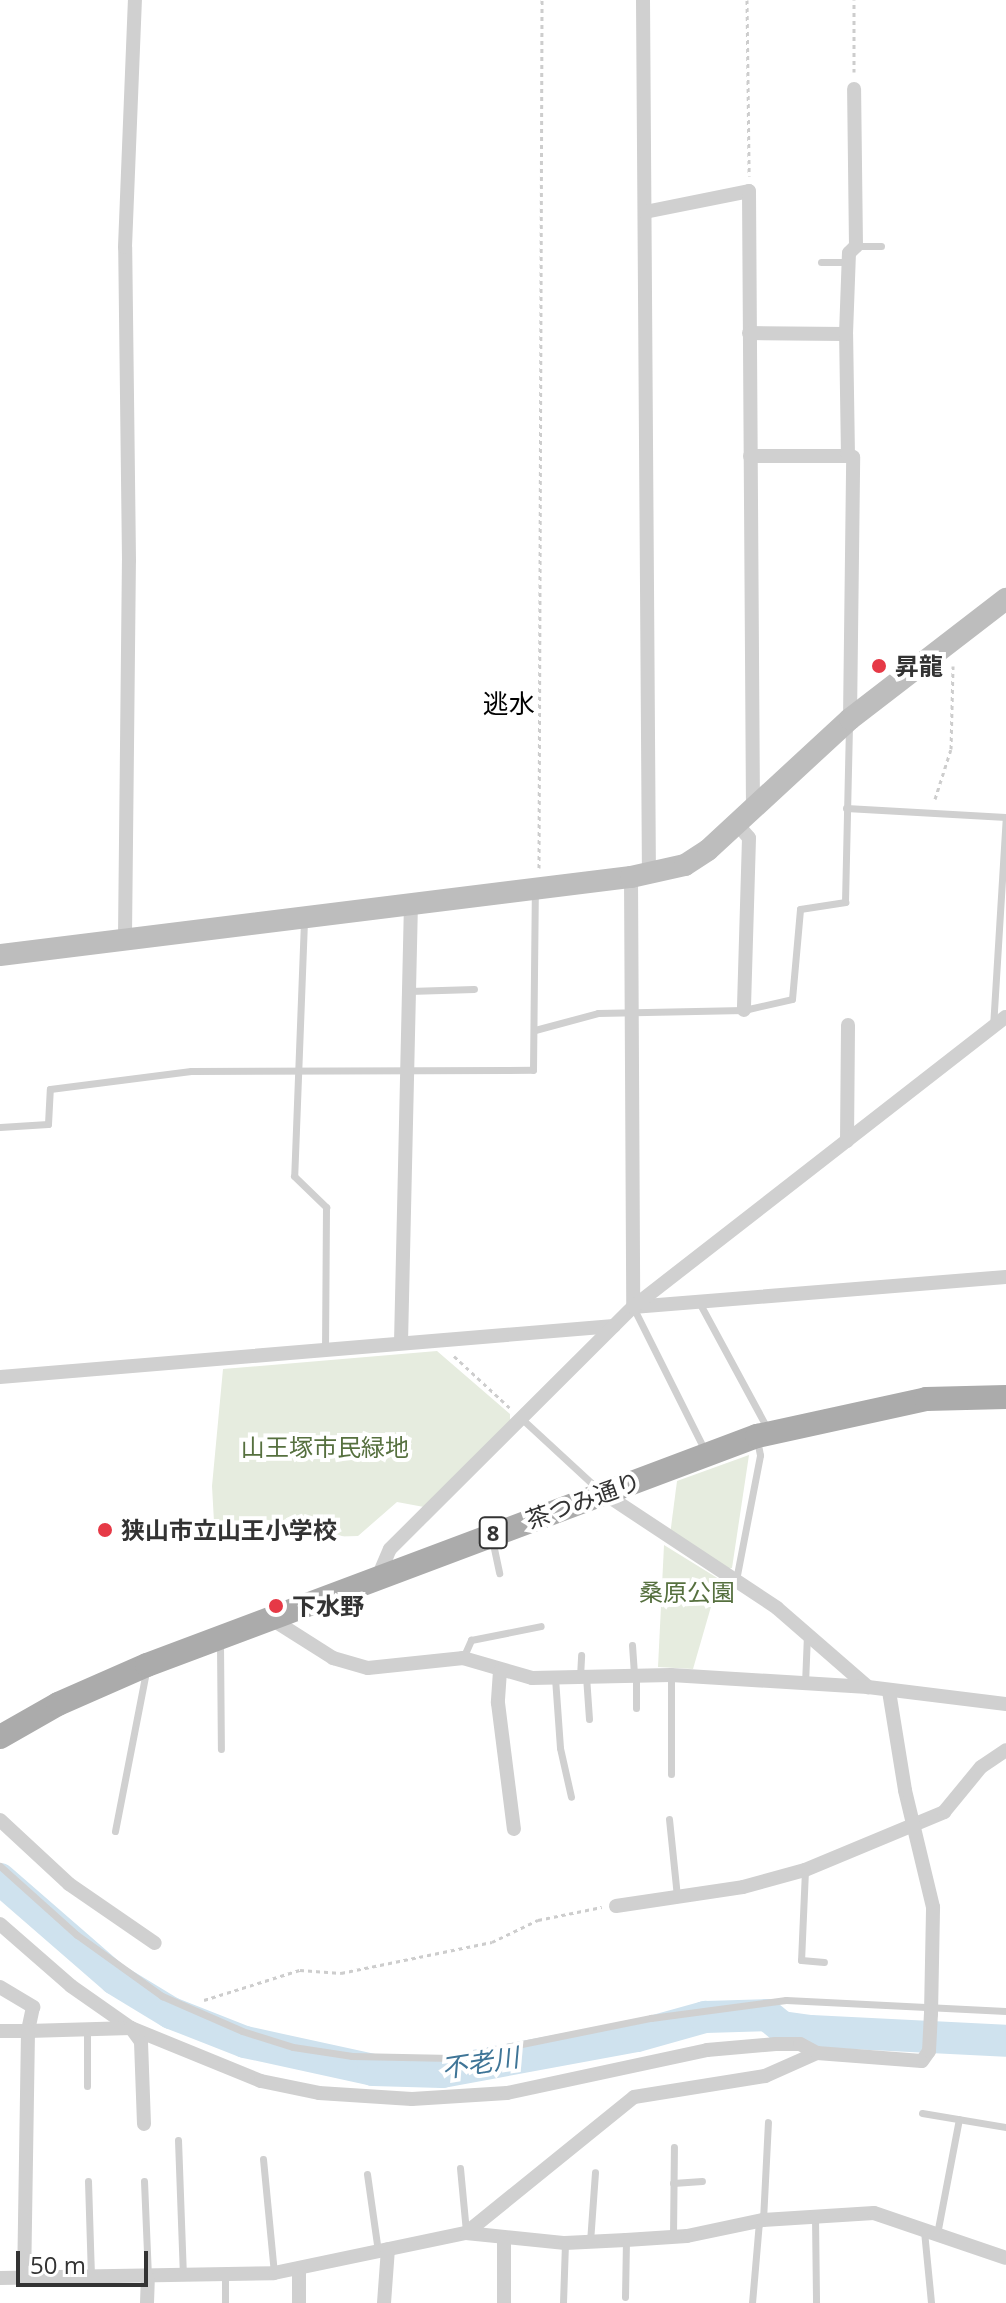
<!DOCTYPE html>
<html>
<head>
<meta charset="utf-8">
<style>
	body { margin:0 }
	#map { position:relative; width:1006px; height:2303px; overflow:hidden; background:#fff; font-family:"Open Sans","Noto Sans JP",sans-serif }
	div>[style] { position:absolute }
	.green>* { inset:0; background:#e6ecdf }
	.river>* { height:32px; margin:-16px; padding:0 16px; transform-origin:16px; border-radius:16px; background:#cfe2ee }
	.path>* { height:3px; margin-top:-1.5px; transform-origin:0; background:repeating-linear-gradient(90deg,#cdcdcd 0 4px,transparent 0 8px) }
	.lane>* { height:7px; margin:-3.5px; padding:0 3.5px; transform-origin:3.5px; border-radius:3.5px; background:#d0d0d0 }
	.street>* { height:14px; margin:-7px; padding:0 7px; transform-origin:7px; border-radius:7px; background:#d0d0d0 }
	.secondary>* { height:22px; margin:-11px; padding:0 11px; transform-origin:11px; border-radius:11px; background:#bdbdbd }
	.primary>* { height:24px; margin:-12px; padding:0 12px; transform-origin:12px; border-radius:12px; background:#ababab }
	.dots>* { width:22px; height:22px; translate:-50% -50%; box-sizing:border-box; border:4px solid #fff; border-radius:50% }
	span { translate:-50% -50%; white-space:nowrap; text-align:center; line-height:1.15; -webkit-text-stroke:8px #fff; paint-order:stroke }
	.shield-label span { padding:2px 6px; background:#fff; border:2px solid; border-radius:6px; -webkit-text-stroke-width:0 }
	.shield-label { font-size:22px; color:#333; font-weight:700 }
	.poi-label { font-size:24px; color:#333; font-weight:700 }
	.left { translate:0 -50%; text-align:left }
	.park-label { font-size:24px; color:#56703f }
	.street-label { font-size:24px; color:#333 }
	.neighbourhood-label { font-size:26px; color:#000 }
	.water-label { font-size:26px; color:#3f7597; font-style:italic }
	.scale { position:absolute; left:16px; top:2251px; width:132px; height:36px; box-sizing:border-box; border:4px solid #333; border-top:0; padding-left:10px; font-size:24px; line-height:28px; white-space:nowrap; color:#333; -webkit-text-stroke:6px #fff; paint-order:stroke }
</style>
</head>
<body>
<div id="map">
	<div class="green">
		<i style="clip-path:polygon(437px 1351px,510px 1414px,510px 1422px,424px 1507px,397px 1502px,358px 1536px,215px 1540px,212px 1486px,223px 1369px)"></i>
		<i style="clip-path:polygon(749px 1455px,732px 1568px,727px 1569px,670px 1535px,677px 1481px)"></i>
		<i style="clip-path:polygon(664px 1545px,719px 1579px,693px 1669px,658px 1667px)"></i>
	</div>
	<div class="river">
		<i style="left:0;top:1879px;width:152px;rotate:41deg"></i>
		<i style="left:115px;top:1979px;width:66px;rotate:31.3deg"></i>
		<i style="left:171px;top:2013px;width:79px;rotate:21.4deg"></i>
		<i style="left:245px;top:2042px;width:131px;rotate:12.3deg"></i>
		<i style="left:373px;top:2070px;width:69px;rotate:1.7deg"></i>
		<i style="left:442px;top:2072px;width:198px;rotate:-10.5deg"></i>
		<i style="left:637px;top:2036px;width:71px;rotate:-15.6deg"></i>
		<i style="left:705px;top:2017px;width:62px;rotate:-1.8deg"></i>
		<i style="left:767px;top:2015px;width:19px;rotate:39deg"></i>
		<i style="left:782px;top:2027px;width:29px;rotate:8deg"></i>
		<i style="left:811px;top:2031px;width:195px;rotate:2.9deg"></i>
	</div>
	<div class="path">
		<i style="left:747px;top:0;width:176px;rotate:89.3deg"></i>
		<i style="left:854px;top:72px;width:72px;rotate:-90deg"></i>
		<i style="left:935px;top:799px;width:52px;rotate:-72.3deg"></i>
		<i style="left:951px;top:749px;width:83px;rotate:-88.6deg"></i>
		<i style="left:539px;top:868px;width:868px;rotate:-89.8deg"></i>
		<i style="left:454px;top:1356px;width:76px;rotate:42.9deg"></i>
		<i style="left:204px;top:2000px;width:101px;rotate:-17.4deg"></i>
		<i style="left:300px;top:1970px;width:41px;rotate:4.2deg"></i>
		<i style="left:341px;top:1973px;width:154px;rotate:-11.6deg"></i>
		<i style="left:492px;top:1942px;width:51px;rotate:-25.6deg"></i>
		<i style="left:538px;top:1920px;width:65px;rotate:-11.5deg"></i>
	</div>
	<div class="lane">
		<i style="left:856px;top:246px;width:25px"></i>
		<i style="left:821px;top:262px;width:28px"></i>
		<i style="left:846px;top:808px;width:160px;rotate:3.2deg"></i>
		<i style="left:304px;top:921px;width:255px;rotate:92.2deg"></i>
		<i style="left:294px;top:1176px;width:45px;rotate:44.1deg"></i>
		<i style="left:326px;top:1207px;width:143px;rotate:90.4deg"></i>
		<i style="left:409px;top:991px;width:65px;rotate:-1.8deg"></i>
		<i style="left:993px;top:1027px;width:210px;rotate:-86.5deg"></i>
		<i style="left:535px;top:1030px;width:65px;rotate:-15.1deg"></i>
		<i style="left:598px;top:1013px;width:146px;rotate:-1.2deg"></i>
		<i style="left:744px;top:1010px;width:49px;rotate:-12.9deg"></i>
		<i style="left:792px;top:999px;width:90px;rotate:-84.9deg"></i>
		<i style="left:800px;top:909px;width:46px;rotate:-8.8deg"></i>
		<i style="left:845px;top:902px;width:173px;rotate:-88.7deg"></i>
		<i style="left:0;top:1127px;width:48px;rotate:-3.6deg"></i>
		<i style="left:48px;top:1124px;width:35px;rotate:-87deg"></i>
		<i style="left:50px;top:1089px;width:142px;rotate:-7.3deg"></i>
		<i style="left:191px;top:1071px;width:342px;rotate:-0.2deg"></i>
		<i style="left:533px;top:1070px;width:178px;rotate:-89.4deg"></i>
		<i style="left:700px;top:1304px;width:143px;rotate:61.6deg"></i>
		<i style="left:633px;top:1307px;width:163px;rotate:63.4deg"></i>
		<i style="left:522px;top:1419px;width:106px;rotate:42.7deg"></i>
		<i style="left:492px;top:1539px;width:35px;rotate:78deg"></i>
		<i style="left:736px;top:1580px;width:127px;rotate:-79.1deg"></i>
		<i style="left:760px;top:1455px;width:15px;rotate:-101deg"></i>
		<i style="left:220px;top:1644px;width:105px;rotate:89.5deg"></i>
		<i style="left:632px;top:1645px;width:29px;rotate:86deg"></i>
		<i style="left:463px;top:1658px;width:20px;rotate:-66deg"></i>
		<i style="left:471px;top:1640px;width:71px;rotate:-11.3deg"></i>
		<i style="left:586px;top:1676px;width:43px;rotate:86deg"></i>
		<i style="left:671px;top:1676px;width:98px;rotate:90deg"></i>
		<i style="left:580px;top:1677px;width:22px;rotate:-87deg"></i>
		<i style="left:555px;top:1678px;width:70px;rotate:85.9deg"></i>
		<i style="left:560px;top:1748px;width:50px;rotate:77.3deg"></i>
		<i style="left:805px;top:1684px;width:50px;rotate:-87.7deg"></i>
		<i style="left:636px;top:1708px;width:33px;rotate:-90deg"></i>
		<i style="left:669px;top:1819px;width:78px;rotate:84.1deg"></i>
		<i style="left:115px;top:1831px;width:162px;rotate:-79deg"></i>
		<i style="left:0;top:1866px;width:103px;rotate:41.9deg"></i>
		<i style="left:77px;top:1935px;width:105px;rotate:35.7deg"></i>
		<i style="left:162px;top:1996px;width:87px;rotate:23.6deg"></i>
		<i style="left:242px;top:2031px;width:53px;rotate:17.4deg"></i>
		<i style="left:293px;top:2047px;width:60px;rotate:8.7deg"></i>
		<i style="left:352px;top:2056px;width:100px;rotate:1.1deg"></i>
		<i style="left:452px;top:2058px;width:203px;rotate:-11.4deg"></i>
		<i style="left:651px;top:2018px;width:136px;rotate:-7.6deg"></i>
		<i style="left:786px;top:2000px;width:220px;rotate:2.9deg"></i>
		<i style="left:805px;top:1870px;width:90px;rotate:92.5deg"></i>
		<i style="left:801px;top:1960px;width:23px;rotate:5deg"></i>
		<i style="left:87px;top:2030px;width:56px;rotate:90deg"></i>
		<i style="left:922px;top:2113px;width:85px;rotate:9.5deg"></i>
		<i style="left:178px;top:2140px;width:135px;rotate:87.9deg"></i>
		<i style="left:263px;top:2159px;width:115px;rotate:84.5deg"></i>
		<i style="left:460px;top:2168px;width:63px;rotate:84.6deg"></i>
		<i style="left:367px;top:2174px;width:78px;rotate:81.9deg"></i>
		<i style="left:88px;top:2181px;width:96px;rotate:88.2deg"></i>
		<i style="left:144px;top:2181px;width:95px;rotate:87.6deg"></i>
		<i style="left:673px;top:2183px;width:29px;rotate:-4deg"></i>
		<i style="left:815px;top:2217px;width:86px;rotate:89.3deg"></i>
		<i style="left:763px;top:2220px;width:98px;rotate:-87.1deg"></i>
		<i style="left:924px;top:2231px;width:72px;rotate:84.4deg"></i>
		<i style="left:937px;top:2234px;width:117px;rotate:-79.2deg"></i>
		<i style="left:673px;top:2237px;width:90px;rotate:-89.4deg"></i>
		<i style="left:590px;top:2242px;width:70px;rotate:-85.9deg"></i>
		<i style="left:225px;top:2275px;width:28px;rotate:90deg"></i>
		<i style="left:625px;top:2297px;width:57px;rotate:-89deg"></i>
		<i style="left:563px;top:2303px;width:60px;rotate:-88.1deg"></i>
		<i style="left:752px;top:2303px;width:82px;rotate:-85.1deg"></i>
	</div>
	<div class="street">
		<i style="left:643px;top:0;width:873px;rotate:89.61deg"></i>
		<i style="left:645px;top:212px;width:106px;rotate:-11.4deg"></i>
		<i style="left:749px;top:191px;width:617px;rotate:89.63deg"></i>
		<i style="left:749px;top:333px;width:97px;rotate:0.6deg"></i>
		<i style="left:750px;top:456px;width:98px"></i>
		<i style="left:850px;top:719px;width:262px;rotate:-89.3deg"></i>
		<i style="left:853px;top:457px;width:5px;rotate:-169deg"></i>
		<i style="left:848px;top:456px;width:122px;rotate:-90.9deg"></i>
		<i style="left:846px;top:334px;width:81px;rotate:-87.9deg"></i>
		<i style="left:849px;top:253px;width:10px;rotate:-45deg"></i>
		<i style="left:856px;top:246px;width:157px;rotate:-90.7deg"></i>
		<i style="left:737px;top:824px;width:18px;rotate:49deg"></i>
		<i style="left:749px;top:838px;width:172px;rotate:91.7deg"></i>
		<i style="left:631px;top:877px;width:430px;rotate:89.7deg"></i>
		<i style="left:633px;top:1307px;width:374px;rotate:-4.6deg"></i>
		<i style="left:125px;top:937px;width:377px;rotate:-89.4deg"></i>
		<i style="left:129px;top:560px;width:313px;rotate:-90.7deg"></i>
		<i style="left:125px;top:247px;width:247px;rotate:-87.7deg"></i>
		<i style="left:847px;top:1141px;width:116px;rotate:-89.5deg"></i>
		<i style="left:401px;top:1343px;width:441px;rotate:-88.7deg"></i>
		<i style="left:0;top:1377px;width:616px;rotate:-4.75deg"></i>
		<i style="left:602px;top:1492px;width:210px;rotate:33.5deg"></i>
		<i style="left:777px;top:1608px;width:121px;rotate:41deg"></i>
		<i style="left:378px;top:1577px;width:30px;rotate:-67deg"></i>
		<i style="left:390px;top:1549px;width:343px;rotate:-44.9deg"></i>
		<i style="left:633px;top:1307px;width:472px;rotate:-37.9deg"></i>
		<i style="left:270px;top:1618px;width:75px;rotate:32.4deg"></i>
		<i style="left:333px;top:1658px;width:36px;rotate:16deg"></i>
		<i style="left:368px;top:1668px;width:96px;rotate:-6deg"></i>
		<i style="left:463px;top:1658px;width:72px;rotate:16.2deg"></i>
		<i style="left:532px;top:1678px;width:139px;rotate:-1.2deg"></i>
		<i style="left:671px;top:1675px;width:197px;rotate:3.5deg"></i>
		<i style="left:868px;top:1687px;width:139px;rotate:7deg"></i>
		<i style="left:500px;top:1671px;width:32px;rotate:94deg"></i>
		<i style="left:498px;top:1703px;width:127px;rotate:82.8deg"></i>
		<i style="left:0;top:1820px;width:94px;rotate:42.8deg"></i>
		<i style="left:69px;top:1884px;width:104px;rotate:34.5deg"></i>
		<i style="left:616px;top:1906px;width:128px;rotate:-8.5deg"></i>
		<i style="left:743px;top:1887px;width:64px;rotate:-15.3deg"></i>
		<i style="left:805px;top:1870px;width:151px;rotate:-22.6deg"></i>
		<i style="left:944px;top:1812px;width:58px;rotate:-50.6deg"></i>
		<i style="left:981px;top:1767px;width:30px;rotate:-34deg"></i>
		<i style="left:0;top:1924px;width:94px;rotate:41.1deg"></i>
		<i style="left:71px;top:1986px;width:73px;rotate:35deg"></i>
		<i style="left:131px;top:2028px;width:140px;rotate:22.2deg"></i>
		<i style="left:261px;top:2081px;width:59px;rotate:11.7deg"></i>
		<i style="left:319px;top:2093px;width:93px;rotate:3.7deg"></i>
		<i style="left:412px;top:2099px;width:95px;rotate:-3.6deg"></i>
		<i style="left:507px;top:2093px;width:205px;rotate:-12.1deg"></i>
		<i style="left:707px;top:2050px;width:69px;rotate:-5deg"></i>
		<i style="left:776px;top:2044px;width:24px"></i>
		<i style="left:800px;top:2044px;width:19px;rotate:28deg"></i>
		<i style="left:0;top:1987px;width:39px;rotate:31deg"></i>
		<i style="left:33px;top:2007px;width:25px;rotate:102deg"></i>
		<i style="left:28px;top:2031px;width:103px;rotate:-1.7deg"></i>
		<i style="left:131px;top:2028px;width:17px;rotate:54deg"></i>
		<i style="left:141px;top:2042px;width:82px;rotate:87.9deg"></i>
		<i style="left:0;top:2031px;width:28px"></i>
		<i style="left:28px;top:2031px;width:248px;rotate:90.9deg"></i>
		<i style="left:466px;top:2233px;width:216px;rotate:-39deg"></i>
		<i style="left:634px;top:2097px;width:133px;rotate:-9.1deg"></i>
		<i style="left:765px;top:2076px;width:57px;rotate:-23.9deg"></i>
		<i style="left:817px;top:2053px;width:105px;rotate:4.4deg"></i>
		<i style="left:922px;top:2061px;width:12px;rotate:-55deg"></i>
		<i style="left:929px;top:2051px;width:37px;rotate:-87deg"></i>
		<i style="left:931px;top:2014px;width:107px;rotate:-88.9deg"></i>
		<i style="left:933px;top:1907px;width:120px;rotate:-103.5deg"></i>
		<i style="left:905px;top:1790px;width:100px;rotate:-99.2deg"></i>
		<i style="left:299px;top:2269px;width:34px;rotate:90deg"></i>
		<i style="left:0;top:2278px;width:274px;rotate:-1deg"></i>
		<i style="left:274px;top:2273px;width:196px;rotate:-11.8deg"></i>
		<i style="left:466px;top:2233px;width:100px;rotate:5.8deg"></i>
		<i style="left:565px;top:2243px;width:61px;rotate:-2.8deg"></i>
		<i style="left:626px;top:2240px;width:61px;rotate:-3.8deg"></i>
		<i style="left:687px;top:2236px;width:78px;rotate:-11.9deg"></i>
		<i style="left:763px;top:2220px;width:111px;rotate:-3.6deg"></i>
		<i style="left:874px;top:2213px;width:139px;rotate:18.8deg"></i>
		<i style="left:147px;top:2303px;width:25px;rotate:-88deg"></i>
		<i style="left:384px;top:2303px;width:54px;rotate:-85.8deg"></i>
		<i style="left:504px;top:2303px;width:64px;rotate:-90deg"></i>
	</div>
	<div class="secondary">
		<i style="left:0;top:955px;width:636px;rotate:-7.05deg"></i>
		<i style="left:631px;top:877px;width:55px;rotate:-12.5deg"></i>
		<i style="left:685px;top:865px;width:27px;rotate:-33deg"></i>
		<i style="left:708px;top:850px;width:193px;rotate:-42.7deg"></i>
		<i style="left:850px;top:719px;width:197px;rotate:-37.6deg"></i>
	</div>
	<div class="primary">
		<i style="left:0;top:1737px;width:67px;rotate:-29.6deg"></i>
		<i style="left:58px;top:1704px;width:97px;rotate:-23.7deg"></i>
		<i style="left:147px;top:1665px;width:652px;rotate:-20.58deg"></i>
		<i style="left:757px;top:1436px;width:173px;rotate:-12.3deg"></i>
		<i style="left:926px;top:1399px;width:80px;rotate:-1.4deg"></i>
	</div>
	<div class="dots">
		<i style="left:879px;top:666px;background:#e63946"></i>
		<i style="left:105px;top:1530px;background:#e63946"></i>
		<i style="left:276px;top:1606px;background:#e63946"></i>
	</div>
	<div class="shield-label">
		<span style="left:493px;top:1533px">8</span>
	</div>
	<div class="poi-label">
		<span class="left" style="left:895px;top:666px">昇龍</span>
		<span class="left" style="left:121px;top:1530px">狭山市立山王小学校</span>
		<span class="left" style="left:292px;top:1606px">下水野</span>
	</div>
	<div class="park-label">
		<span style="left:325px;top:1447px">山王塚市民緑地</span>
		<span style="left:687px;top:1592px">桑原公園</span>
	</div>
	<div class="street-label">
		<span style="left:583px;top:1500px;rotate:-20deg">茶つみ通り</span>
	</div>
	<div class="neighbourhood-label">
		<span style="left:509px;top:704px">逃水</span>
	</div>
	<div class="water-label">
		<span style="left:480px;top:2063px;rotate:-9deg">不老川</span>
	</div>
	<div class="scale">50 m</div>
</div>
</body>
</html>
